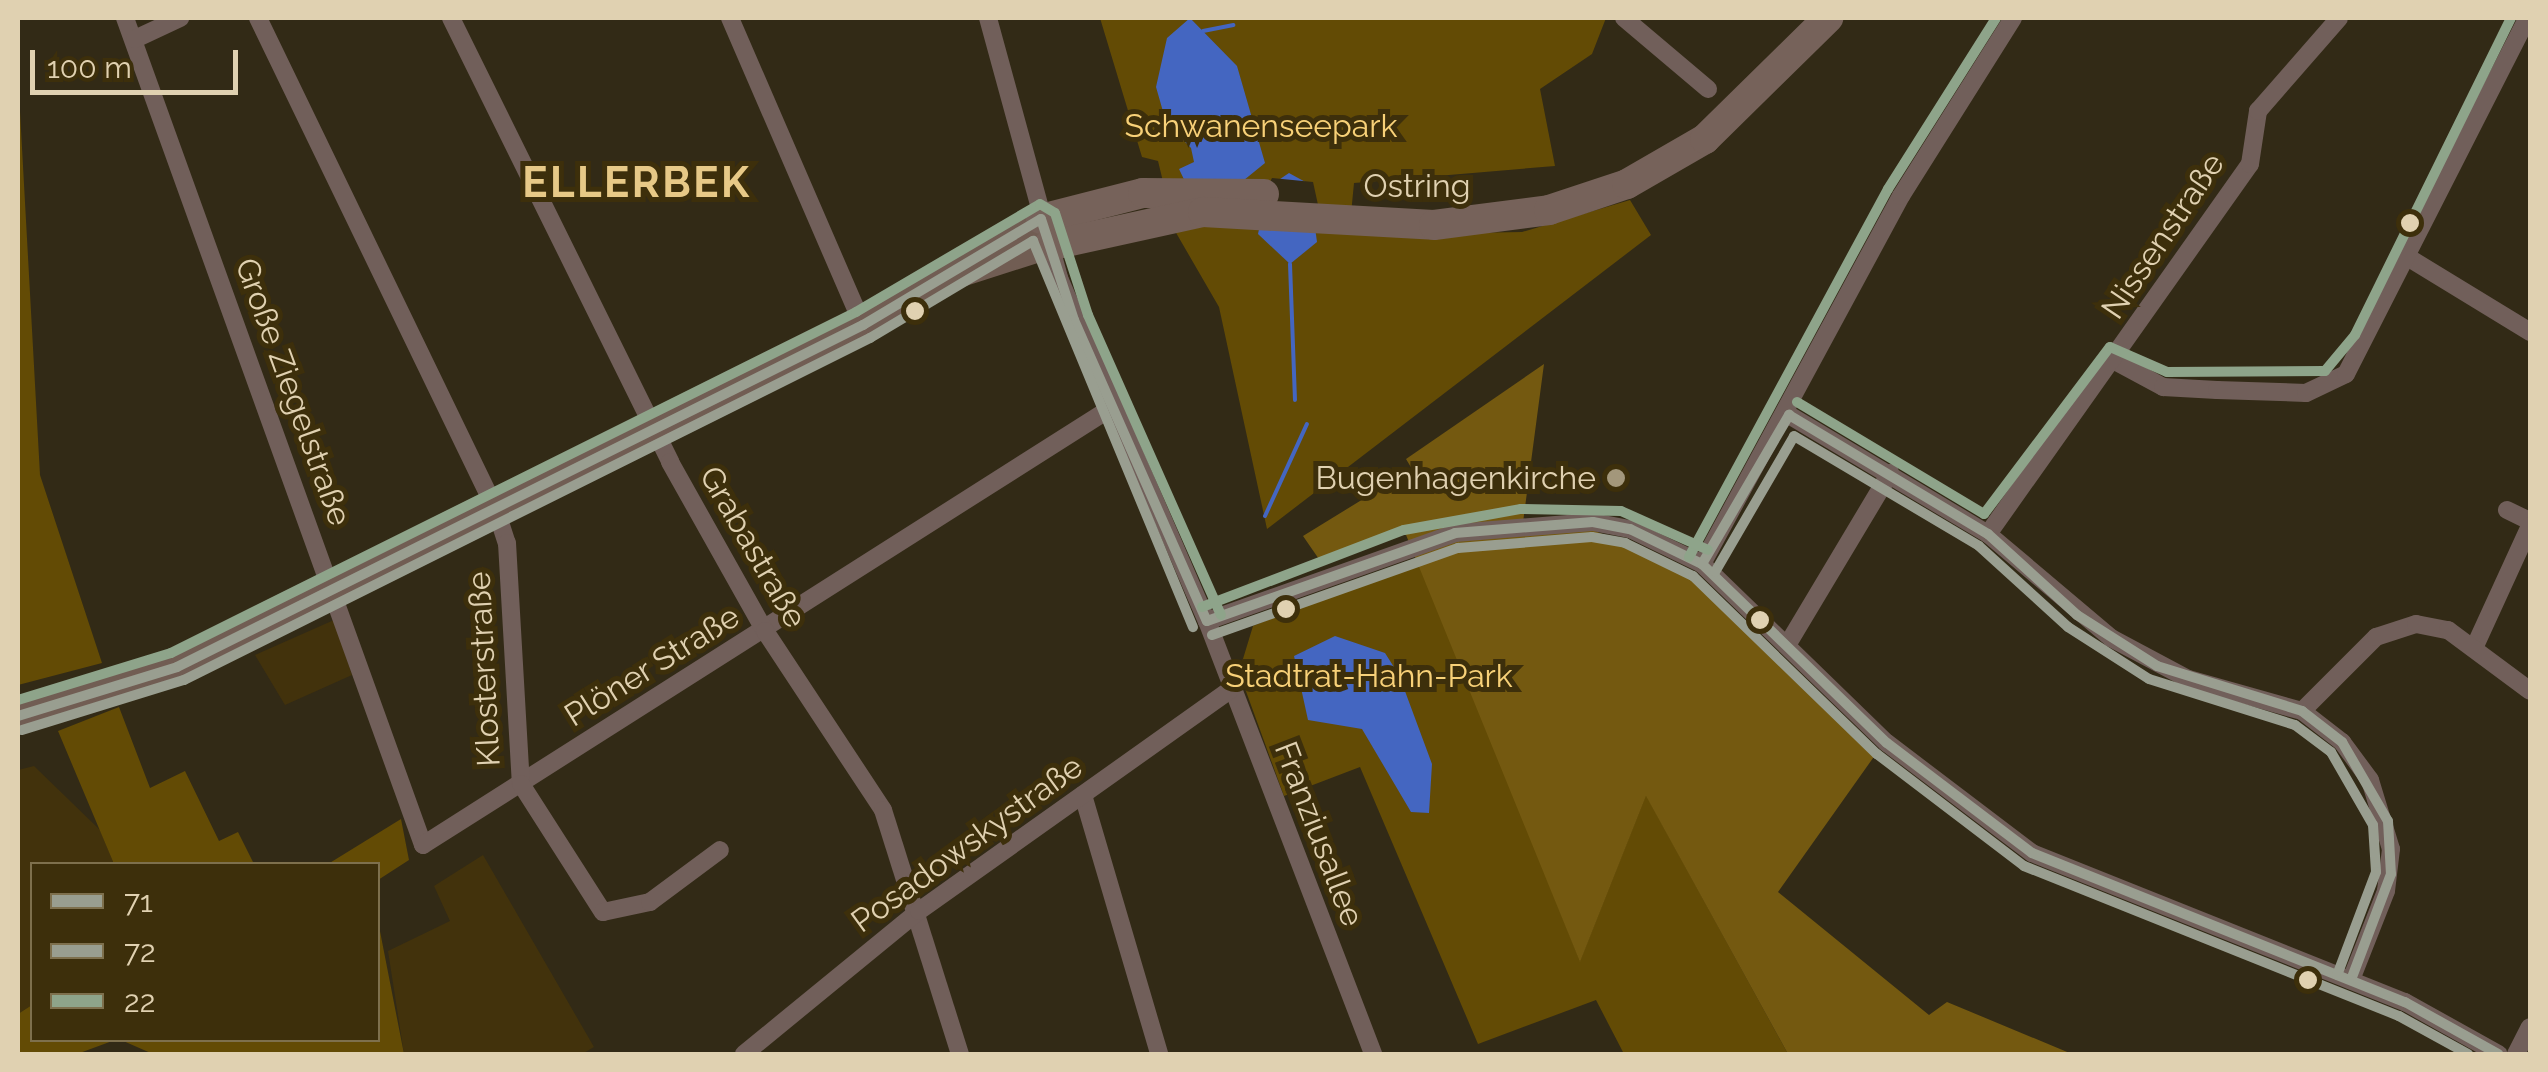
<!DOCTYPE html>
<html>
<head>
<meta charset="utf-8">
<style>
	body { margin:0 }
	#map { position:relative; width:2548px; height:1072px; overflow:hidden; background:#322a16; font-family:Raleway,sans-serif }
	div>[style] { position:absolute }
	.built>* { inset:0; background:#42320c }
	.green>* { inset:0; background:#634b05 }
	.forest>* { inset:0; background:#745910 }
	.water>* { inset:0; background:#4466c1 }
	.pier>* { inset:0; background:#322a16 }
	.stream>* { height:4px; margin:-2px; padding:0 2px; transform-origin:2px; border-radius:2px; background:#4466c1 }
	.street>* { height:18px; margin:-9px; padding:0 9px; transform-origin:9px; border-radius:9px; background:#715f5a }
	.primary>* { height:25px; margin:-12.5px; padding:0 12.5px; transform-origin:12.5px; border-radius:12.5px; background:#715d53 }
	.highway>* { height:30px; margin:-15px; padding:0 15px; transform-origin:15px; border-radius:15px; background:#76625a }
	.bus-1>* { height:10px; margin:-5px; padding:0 5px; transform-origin:5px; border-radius:5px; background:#999e90 }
	.bus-2>* { height:10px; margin:-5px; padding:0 5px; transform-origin:5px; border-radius:5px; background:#999e90 }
	.bus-3>* { height:10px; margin:-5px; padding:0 5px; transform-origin:5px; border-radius:5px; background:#8ea48a }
	.dots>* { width:28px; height:28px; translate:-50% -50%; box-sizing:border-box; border:5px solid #3d2f0b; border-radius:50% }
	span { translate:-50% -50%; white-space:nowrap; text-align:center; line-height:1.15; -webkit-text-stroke:10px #3d2f0b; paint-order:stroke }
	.park-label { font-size:32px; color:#f8d178 }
	.street-label { font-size:32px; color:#e0d1b1 }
	.poi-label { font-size:32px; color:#e0d1b1 }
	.right { translate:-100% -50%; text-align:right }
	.district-label { font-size:42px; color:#e7c987; font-weight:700; letter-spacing:2.5px }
	.frame { position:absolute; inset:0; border:20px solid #e0d1b1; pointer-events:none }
	.legend { position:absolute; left:30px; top:862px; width:350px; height:180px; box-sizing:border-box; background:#3d2f0b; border:2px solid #7e704d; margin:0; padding:12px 18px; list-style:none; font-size:30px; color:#e0d1b1 }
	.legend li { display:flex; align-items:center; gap:20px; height:50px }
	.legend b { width:50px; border:2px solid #7e704d }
	.scale { position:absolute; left:30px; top:50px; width:208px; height:45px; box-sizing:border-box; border:5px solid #e0d1b1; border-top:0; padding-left:12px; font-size:30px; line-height:35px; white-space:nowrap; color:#e0d1b1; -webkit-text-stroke:8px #3d2f0b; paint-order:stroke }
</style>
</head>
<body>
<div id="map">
	<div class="built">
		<i style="clip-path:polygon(334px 620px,352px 675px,285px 705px,255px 655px)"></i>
		<i style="clip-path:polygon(34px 766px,100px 830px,114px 864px,32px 864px,32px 1005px,18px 1014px,18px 770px)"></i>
		<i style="clip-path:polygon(483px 855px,594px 1047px,582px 1054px,404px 1054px,388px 951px,450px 921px,434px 886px)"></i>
	</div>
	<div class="green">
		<i style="clip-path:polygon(1100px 18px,1606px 18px,1592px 54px,1540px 89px,1555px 166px,1354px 183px,1349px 235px,1522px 232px,1630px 200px,1651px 235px,1267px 529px,1219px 307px,1175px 231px,1158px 161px,1142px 157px)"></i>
		<i style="clip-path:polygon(18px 75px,40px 475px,102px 663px,18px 685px)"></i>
		<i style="clip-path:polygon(1418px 558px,1580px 961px,1646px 795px,1788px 1054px,1624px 1054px,1596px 1000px,1478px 1044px,1360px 767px,1284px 796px,1239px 672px,1253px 626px)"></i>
		<i style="clip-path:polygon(119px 707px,150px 788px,185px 771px,219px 841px,238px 832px,254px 864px,114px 864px,58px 731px)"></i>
		<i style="clip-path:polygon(401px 819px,409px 860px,378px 880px,378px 864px,328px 864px)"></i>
		<i style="clip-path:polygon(378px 921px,404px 1054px,153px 1054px,121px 1040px,378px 1040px)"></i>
		<i style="clip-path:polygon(32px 1005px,32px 1040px,115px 1040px,77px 1054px,18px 1054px,18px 1014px)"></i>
	</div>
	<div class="forest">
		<i style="clip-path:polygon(1544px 364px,1522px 530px,1593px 530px,1690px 572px,1878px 751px,1778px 892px,1929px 1015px,1947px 1002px,2072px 1054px,1788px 1054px,1646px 796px,1580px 962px,1404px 530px,1323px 565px,1303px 536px,1412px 469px,1406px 459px)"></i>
	</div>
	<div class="water">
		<i style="clip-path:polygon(1190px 18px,1237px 66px,1265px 163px,1201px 215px,1179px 169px,1194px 162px,1191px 148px,1166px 122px,1156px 87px,1167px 38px)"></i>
		<i style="clip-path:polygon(1289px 173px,1309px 184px,1317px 242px,1290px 264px,1258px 234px,1268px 187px)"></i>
		<i style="clip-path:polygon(1335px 636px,1385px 653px,1399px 675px,1432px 764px,1429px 813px,1411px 812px,1362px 729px,1308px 720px,1294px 656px)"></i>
	</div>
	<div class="pier">
		<i style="clip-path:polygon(1272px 178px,1313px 182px,1320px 214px,1254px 215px)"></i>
	</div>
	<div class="stream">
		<i style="left:1203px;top:31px;width:31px;rotate:-11deg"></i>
		<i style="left:1290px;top:264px;width:136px;rotate:87.9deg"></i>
		<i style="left:1265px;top:516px;width:101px;rotate:-65.5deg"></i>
	</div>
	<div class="street">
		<i style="left:125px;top:18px;width:879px;rotate:70.18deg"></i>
		<i style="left:423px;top:845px;width:819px;rotate:-32.43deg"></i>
		<i style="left:258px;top:18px;width:547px;rotate:64.19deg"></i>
		<i style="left:496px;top:510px;width:35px;rotate:72deg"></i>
		<i style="left:507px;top:543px;width:241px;rotate:86.7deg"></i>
		<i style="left:521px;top:784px;width:152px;rotate:57.4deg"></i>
		<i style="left:603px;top:912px;width:48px;rotate:-12deg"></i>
		<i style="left:650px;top:902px;width:87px;rotate:-36.6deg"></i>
		<i style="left:451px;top:18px;width:495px;rotate:63.7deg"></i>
		<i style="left:670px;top:462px;width:194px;rotate:60.7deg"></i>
		<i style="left:765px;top:631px;width:214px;rotate:56.6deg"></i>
		<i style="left:883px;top:810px;width:256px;rotate:72.5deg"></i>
		<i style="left:730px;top:18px;width:335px;rotate:66.6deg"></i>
		<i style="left:988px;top:18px;width:270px;rotate:74.7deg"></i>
		<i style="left:1059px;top:278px;width:374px;rotate:66.7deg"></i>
		<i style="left:1207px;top:621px;width:464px;rotate:69deg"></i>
		<i style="left:1624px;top:18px;width:110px;rotate:40.2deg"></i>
		<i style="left:135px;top:39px;width:50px;rotate:-25deg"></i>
		<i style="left:2409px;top:258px;width:142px;rotate:31.4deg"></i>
		<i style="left:2115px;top:361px;width:55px;rotate:28.4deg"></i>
		<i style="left:2163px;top:387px;width:54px;rotate:3.2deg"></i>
		<i style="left:2217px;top:390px;width:89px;rotate:1.9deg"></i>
		<i style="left:2306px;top:393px;width:44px;rotate:-25.4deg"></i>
		<i style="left:2346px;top:374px;width:399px;rotate:-63deg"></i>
		<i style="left:1789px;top:415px;width:232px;rotate:30.9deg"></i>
		<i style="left:1988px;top:534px;width:161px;rotate:40.2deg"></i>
		<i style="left:2111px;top:638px;width:87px;rotate:28deg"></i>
		<i style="left:2188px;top:679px;width:118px;rotate:15.7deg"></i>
		<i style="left:2302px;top:711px;width:51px;rotate:37.8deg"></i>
		<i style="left:2342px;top:742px;width:47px;rotate:53.6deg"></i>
		<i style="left:2370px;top:780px;width:72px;rotate:73.1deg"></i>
		<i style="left:2391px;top:849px;width:42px;rotate:96.8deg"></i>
		<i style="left:2386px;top:891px;width:96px;rotate:111.5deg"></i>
		<i style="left:2507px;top:510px;width:25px;rotate:26deg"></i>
		<i style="left:1988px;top:534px;width:453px;rotate:-54.7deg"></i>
		<i style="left:2250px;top:164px;width:54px;rotate:-81.4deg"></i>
		<i style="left:2258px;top:111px;width:123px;rotate:-48.9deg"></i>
		<i style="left:1702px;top:564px;width:418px;rotate:-61.6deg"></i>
		<i style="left:1901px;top:196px;width:210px;rotate:-57.8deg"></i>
		<i style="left:1207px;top:621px;width:263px;rotate:-19.5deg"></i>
		<i style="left:1455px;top:533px;width:138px;rotate:-4.6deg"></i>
		<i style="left:1593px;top:522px;width:38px;rotate:11deg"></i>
		<i style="left:1630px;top:529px;width:80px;rotate:25.9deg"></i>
		<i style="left:1702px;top:564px;width:257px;rotate:44.1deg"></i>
		<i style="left:1887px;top:743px;width:182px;rotate:37.2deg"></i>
		<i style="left:2032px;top:853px;width:402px;rotate:21.8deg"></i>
		<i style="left:2405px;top:1002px;width:107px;rotate:29.2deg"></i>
		<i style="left:1789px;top:642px;width:197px;rotate:-59.1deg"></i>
		<i style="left:2475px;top:646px;width:132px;rotate:-65.4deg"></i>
		<i style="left:2302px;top:711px;width:105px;rotate:-45deg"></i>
		<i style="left:2376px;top:637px;width:42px;rotate:-18deg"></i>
		<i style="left:2416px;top:624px;width:33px;rotate:11deg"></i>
		<i style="left:2448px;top:630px;width:102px;rotate:36.6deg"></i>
		<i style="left:1083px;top:795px;width:270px;rotate:73.6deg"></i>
		<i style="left:744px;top:1054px;width:226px;rotate:-39.3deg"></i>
		<i style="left:919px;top:911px;width:383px;rotate:-35.4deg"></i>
		<i style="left:2516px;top:1054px;width:30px;rotate:-63deg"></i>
	</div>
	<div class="primary">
		<i style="left:957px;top:275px;width:96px;rotate:-17.7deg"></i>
		<i style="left:18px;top:716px;width:166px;rotate:-17.1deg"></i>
		<i style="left:177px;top:667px;width:767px;rotate:-26.5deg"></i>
		<i style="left:863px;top:325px;width:207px;rotate:-30.8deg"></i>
	</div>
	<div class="highway">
		<i style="left:1041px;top:219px;width:105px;rotate:-14.3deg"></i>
		<i style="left:1143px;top:193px;width:121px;rotate:0.5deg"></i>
		<i style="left:1048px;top:246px;width:159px;rotate:-12.4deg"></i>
		<i style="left:1203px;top:212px;width:231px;rotate:3.2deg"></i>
		<i style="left:1434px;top:225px;width:116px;rotate:-7.4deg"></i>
		<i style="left:1549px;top:210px;width:82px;rotate:-18.4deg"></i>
		<i style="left:1627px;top:184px;width:90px;rotate:-30deg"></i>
		<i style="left:1705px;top:139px;width:173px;rotate:-44.5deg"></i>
	</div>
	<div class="bus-1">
		<i style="left:1702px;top:564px;width:173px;rotate:-59.7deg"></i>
		<i style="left:1789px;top:415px;width:232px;rotate:30.9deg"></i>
		<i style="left:1988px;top:534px;width:120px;rotate:42.3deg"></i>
		<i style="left:2077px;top:615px;width:95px;rotate:32.5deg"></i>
		<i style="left:2157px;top:666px;width:152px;rotate:17.2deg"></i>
		<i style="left:2302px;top:711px;width:51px;rotate:37.8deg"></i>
		<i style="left:2342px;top:742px;width:91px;rotate:59.8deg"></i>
		<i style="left:2388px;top:821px;width:53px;rotate:86.8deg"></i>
		<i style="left:2391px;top:874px;width:113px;rotate:110.7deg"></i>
		<i style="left:1207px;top:621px;width:263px;rotate:-19.5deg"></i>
		<i style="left:1455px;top:533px;width:138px;rotate:-4.6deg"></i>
		<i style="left:1593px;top:522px;width:38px;rotate:11deg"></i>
		<i style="left:1630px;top:529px;width:80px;rotate:25.9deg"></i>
		<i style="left:1702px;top:564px;width:257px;rotate:44.1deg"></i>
		<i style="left:1887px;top:743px;width:182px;rotate:37.2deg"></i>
		<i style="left:2032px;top:853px;width:402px;rotate:21.8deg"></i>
		<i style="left:2405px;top:1002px;width:107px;rotate:29.2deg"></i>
		<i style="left:18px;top:716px;width:166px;rotate:-17.1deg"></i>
		<i style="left:177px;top:667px;width:767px;rotate:-26.5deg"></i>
		<i style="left:863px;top:325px;width:207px;rotate:-30.8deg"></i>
		<i style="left:1041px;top:219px;width:106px;rotate:71.9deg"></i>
		<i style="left:1074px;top:320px;width:329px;rotate:66.2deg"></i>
	</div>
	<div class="bus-2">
		<i style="left:1715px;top:572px;width:157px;rotate:-59.8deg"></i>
		<i style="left:1794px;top:436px;width:215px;rotate:30.7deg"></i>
		<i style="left:1979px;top:546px;width:120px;rotate:42.3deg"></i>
		<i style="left:2068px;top:627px;width:96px;rotate:32.7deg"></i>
		<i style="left:2149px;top:679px;width:153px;rotate:17.5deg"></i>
		<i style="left:2295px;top:725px;width:45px;rotate:36.9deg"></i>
		<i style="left:2331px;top:752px;width:84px;rotate:60.1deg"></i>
		<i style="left:2373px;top:825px;width:47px;rotate:86.3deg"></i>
		<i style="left:2376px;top:872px;width:110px;rotate:110.7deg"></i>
		<i style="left:1212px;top:635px;width:261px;rotate:-19.5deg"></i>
		<i style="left:1458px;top:548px;width:134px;rotate:-4.7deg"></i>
		<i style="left:1592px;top:537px;width:34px;rotate:10deg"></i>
		<i style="left:1625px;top:543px;width:76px;rotate:25.9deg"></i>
		<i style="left:1693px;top:576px;width:256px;rotate:44.1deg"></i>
		<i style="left:1877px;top:754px;width:185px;rotate:37.3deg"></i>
		<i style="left:2024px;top:866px;width:404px;rotate:21.8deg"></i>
		<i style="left:2399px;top:1016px;width:79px;rotate:28.8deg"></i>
		<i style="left:22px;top:730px;width:170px;rotate:-17.2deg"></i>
		<i style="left:184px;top:680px;width:767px;rotate:-26.5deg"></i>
		<i style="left:870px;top:338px;width:190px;rotate:-30.8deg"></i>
		<i style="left:1033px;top:241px;width:418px;rotate:67.5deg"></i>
	</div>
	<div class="bus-3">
		<i style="left:1797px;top:402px;width:218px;rotate:30.9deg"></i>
		<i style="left:1984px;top:514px;width:209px;rotate:-53deg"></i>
		<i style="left:2110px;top:347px;width:62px;rotate:23.7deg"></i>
		<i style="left:2167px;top:372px;width:158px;rotate:-0.4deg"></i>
		<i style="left:2325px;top:371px;width:47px;rotate:-50.2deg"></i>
		<i style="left:2355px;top:335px;width:353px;rotate:-63.8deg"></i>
		<i style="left:1689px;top:557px;width:418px;rotate:-61.6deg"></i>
		<i style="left:1888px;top:189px;width:202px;rotate:-57.7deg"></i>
		<i style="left:1202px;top:607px;width:216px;rotate:-20.9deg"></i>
		<i style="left:1404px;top:530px;width:119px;rotate:-10.2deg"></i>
		<i style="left:1521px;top:509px;width:100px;rotate:1.1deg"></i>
		<i style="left:1621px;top:511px;width:95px;rotate:24.1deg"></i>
		<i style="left:18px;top:700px;width:160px;rotate:-17.1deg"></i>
		<i style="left:171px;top:653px;width:765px;rotate:-26.46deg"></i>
		<i style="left:856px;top:312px;width:213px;rotate:-30.4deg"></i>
		<i style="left:1040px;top:204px;width:17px;rotate:31deg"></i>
		<i style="left:1055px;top:213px;width:107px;rotate:72.1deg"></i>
		<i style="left:1088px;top:315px;width:328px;rotate:66.1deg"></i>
	</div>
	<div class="dots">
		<i style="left:2410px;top:223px;background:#e0d1b1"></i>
		<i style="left:915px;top:311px;background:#e0d1b1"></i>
		<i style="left:1616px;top:478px;background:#a3977b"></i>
		<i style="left:1286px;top:609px;background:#e0d1b1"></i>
		<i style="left:1760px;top:620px;background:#e0d1b1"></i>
		<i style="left:2308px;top:980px;background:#e0d1b1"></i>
	</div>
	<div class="park-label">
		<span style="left:1261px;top:126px">Schwanenseepark</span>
		<span style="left:1369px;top:676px">Stadtrat-Hahn-Park</span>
	</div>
	<div class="street-label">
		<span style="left:1417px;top:186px">Ostring</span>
		<span style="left:2163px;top:236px;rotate:-56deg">Nissenstraße</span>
		<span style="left:293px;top:392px;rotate:70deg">Große Ziegelstraße</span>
		<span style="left:753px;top:547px;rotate:60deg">Grabastraße</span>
		<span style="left:652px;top:666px;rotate:-32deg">Plöner Straße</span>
		<span style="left:484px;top:669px;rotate:-93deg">Klosterstraße</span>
		<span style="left:1319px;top:834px;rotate:69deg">Franziusallee</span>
		<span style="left:967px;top:844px;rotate:-36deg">Posadowskystraße</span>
	</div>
	<div class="poi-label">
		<span class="right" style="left:1596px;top:478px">Bugenhagenkirche</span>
	</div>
	<div class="district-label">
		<span style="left:637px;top:183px">ELLERBEK</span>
	</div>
	<div class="frame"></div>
	<ul class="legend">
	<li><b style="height:12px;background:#999e90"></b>71</li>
	<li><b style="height:12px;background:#999e90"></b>72</li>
	<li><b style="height:12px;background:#8ea48a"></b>22</li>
	</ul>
	<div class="scale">100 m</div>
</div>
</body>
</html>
